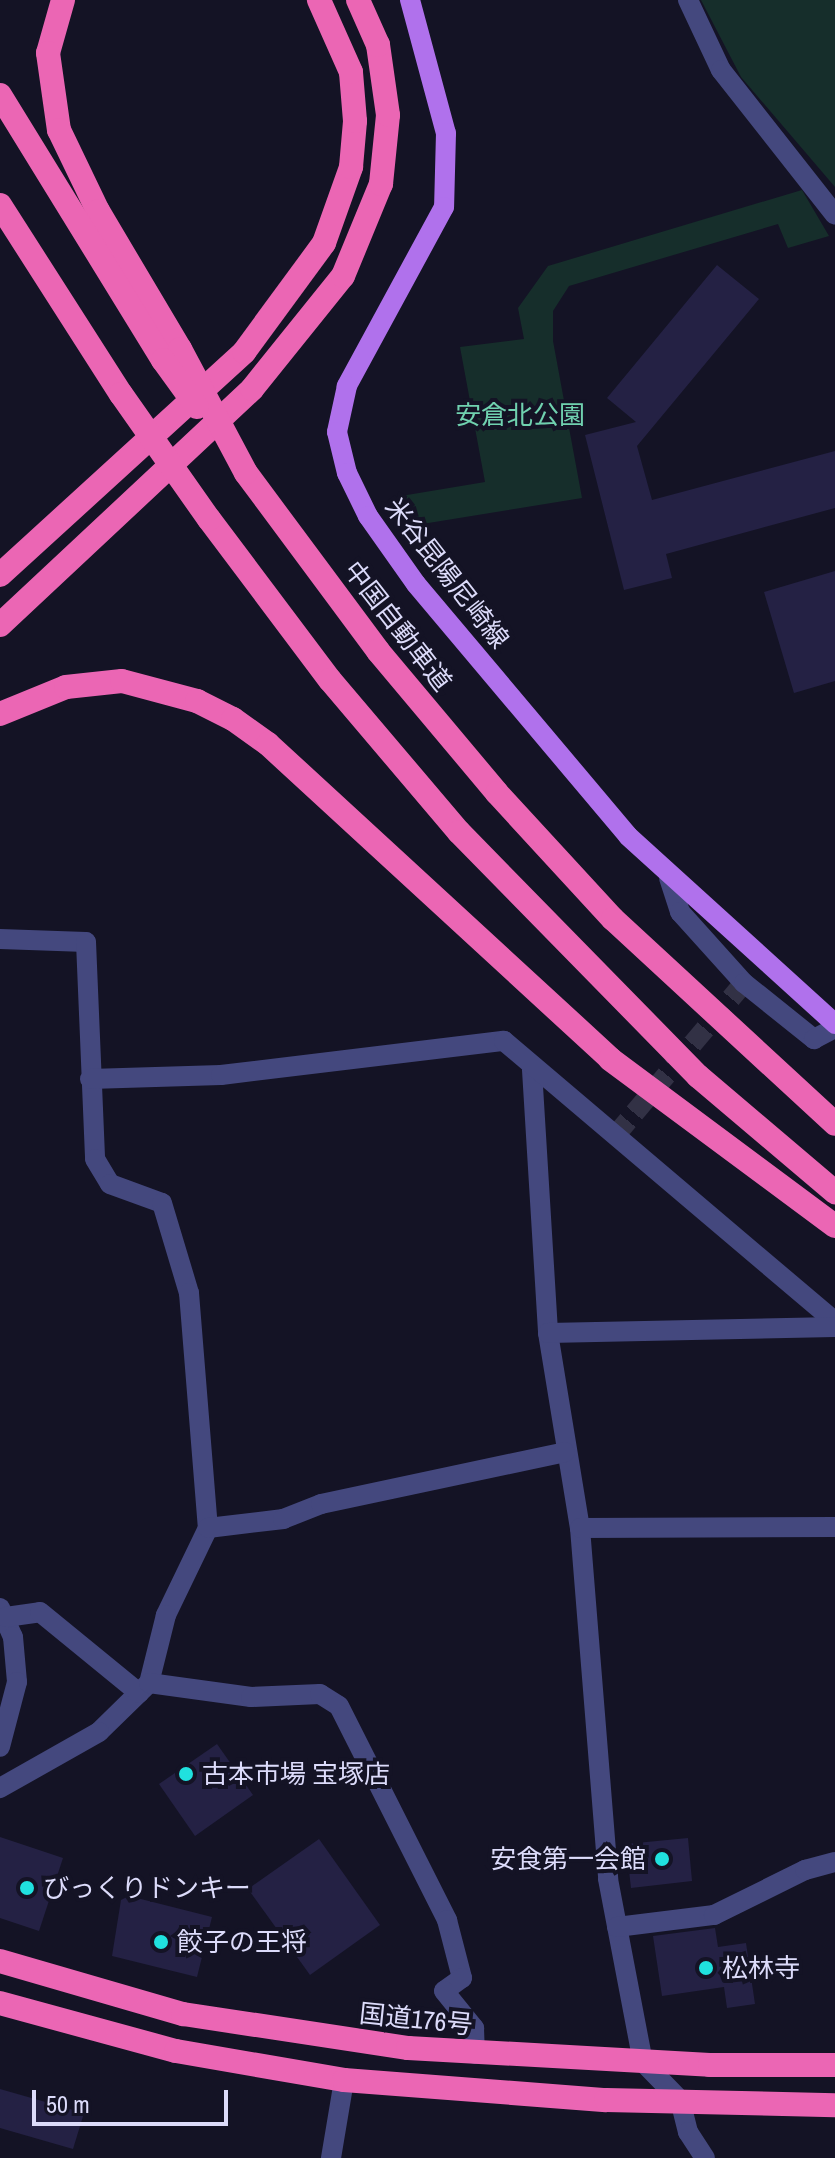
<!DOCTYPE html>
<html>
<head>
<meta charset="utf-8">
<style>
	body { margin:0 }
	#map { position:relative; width:835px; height:2158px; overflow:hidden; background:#141325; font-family:"Archivo Narrow","Noto Sans JP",sans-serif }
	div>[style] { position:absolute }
	.green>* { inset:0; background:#162e2b }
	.building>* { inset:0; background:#242144 }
	.minor-tunnel>* { height:20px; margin-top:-10px; transform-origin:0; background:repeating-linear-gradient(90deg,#323145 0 20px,transparent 0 30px) }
	.minor>* { height:20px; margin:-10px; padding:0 10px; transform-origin:10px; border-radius:10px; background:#44487e }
	.major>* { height:20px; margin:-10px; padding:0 10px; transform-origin:10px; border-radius:10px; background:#b071ec }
	.highway>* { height:24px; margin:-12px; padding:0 12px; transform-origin:12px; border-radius:12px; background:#eb66b4 }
	.highway-bridge>* { height:24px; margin:-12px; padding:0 12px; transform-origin:12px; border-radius:12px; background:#eb66b4 }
	.dots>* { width:22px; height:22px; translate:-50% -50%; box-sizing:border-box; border:4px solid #141325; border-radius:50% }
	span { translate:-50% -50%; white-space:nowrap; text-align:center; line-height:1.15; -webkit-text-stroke:8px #141325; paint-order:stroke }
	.park-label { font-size:26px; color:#70d1af }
	.street-label { font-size:26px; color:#dcdbfa }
	.poi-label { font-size:26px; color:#dcdbfa }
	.left { translate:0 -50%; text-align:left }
	.right { translate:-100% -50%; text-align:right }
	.scale { position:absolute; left:32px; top:2090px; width:196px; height:36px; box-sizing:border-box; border:4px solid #dcdbfa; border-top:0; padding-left:10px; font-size:24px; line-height:28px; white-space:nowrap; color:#dcdbfa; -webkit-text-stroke:6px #141325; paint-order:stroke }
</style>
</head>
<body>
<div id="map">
	<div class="green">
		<i style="clip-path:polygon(701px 0,835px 0,835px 187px,741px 77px)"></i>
		<i style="clip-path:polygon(802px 190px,829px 236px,788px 248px,778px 224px,569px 286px,553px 311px,553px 341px,582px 498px,416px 525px,401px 496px,485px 482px,460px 347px,524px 339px,518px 308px,548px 266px)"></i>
	</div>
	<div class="building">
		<i style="clip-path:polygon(717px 265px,759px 299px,637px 446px,652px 500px,835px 451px,835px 508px,666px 554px,672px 578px,624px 590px,585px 435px,636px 422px,607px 398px)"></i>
		<i style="clip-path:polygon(835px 571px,835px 681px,794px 693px,764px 592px)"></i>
		<i style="clip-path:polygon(217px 1744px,253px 1795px,195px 1836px,159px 1784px)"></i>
		<i style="clip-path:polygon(0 1837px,63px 1858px,39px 1931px,0 1918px)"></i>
		<i style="clip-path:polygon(688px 1838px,692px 1881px,631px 1888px,626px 1844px)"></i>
		<i style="clip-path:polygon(319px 1839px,380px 1925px,310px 1975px,248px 1889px)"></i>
		<i style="clip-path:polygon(129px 1896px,212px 1917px,197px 1977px,112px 1956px,121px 1900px)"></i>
		<i style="clip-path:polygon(715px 1928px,718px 1947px,746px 1943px,755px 2004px,727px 2008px,724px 1987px,662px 1996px,653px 1936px)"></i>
		<i style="clip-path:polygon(0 2089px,84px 2113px,73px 2149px,0 2128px)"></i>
	</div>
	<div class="minor-tunnel">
		<i style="left:615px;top:1136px;width:200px;rotate:-49.9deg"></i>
	</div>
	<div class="minor">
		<i style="left:688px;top:0;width:77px;rotate:64.8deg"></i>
		<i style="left:721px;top:70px;width:184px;rotate:51.8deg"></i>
		<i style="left:669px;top:878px;width:36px;rotate:72deg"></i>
		<i style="left:680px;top:912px;width:96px;rotate:48deg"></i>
		<i style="left:744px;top:983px;width:90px;rotate:38.7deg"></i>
		<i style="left:814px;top:1039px;width:24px;rotate:-28deg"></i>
		<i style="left:0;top:939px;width:86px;rotate:2deg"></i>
		<i style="left:86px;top:942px;width:217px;rotate:87.6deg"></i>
		<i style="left:95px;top:1159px;width:29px;rotate:59deg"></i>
		<i style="left:110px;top:1184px;width:55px;rotate:20.1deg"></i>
		<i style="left:162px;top:1203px;width:94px;rotate:73.3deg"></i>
		<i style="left:189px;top:1293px;width:236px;rotate:85.4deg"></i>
		<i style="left:208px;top:1528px;width:97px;rotate:115.8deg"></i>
		<i style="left:166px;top:1615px;width:70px;rotate:104deg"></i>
		<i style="left:149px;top:1683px;width:70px;rotate:135.6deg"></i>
		<i style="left:99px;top:1732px;width:114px;rotate:150.5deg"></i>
		<i style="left:532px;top:1070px;width:263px;rotate:86.5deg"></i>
		<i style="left:548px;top:1333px;width:198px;rotate:80.7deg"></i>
		<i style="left:580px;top:1528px;width:352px;rotate:85.4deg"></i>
		<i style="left:608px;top:1879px;width:186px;rotate:79.2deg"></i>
		<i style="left:643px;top:2062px;width:53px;rotate:45.8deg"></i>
		<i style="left:680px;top:2100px;width:33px;rotate:76deg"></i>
		<i style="left:688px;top:2132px;width:31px;rotate:57deg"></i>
		<i style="left:90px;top:1079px;width:131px;rotate:-1.7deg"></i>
		<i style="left:221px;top:1075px;width:285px;rotate:-6.9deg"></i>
		<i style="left:504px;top:1041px;width:434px;rotate:40.3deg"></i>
		<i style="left:548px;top:1333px;width:287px;rotate:-1.2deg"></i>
		<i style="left:208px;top:1528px;width:76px;rotate:-6.8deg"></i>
		<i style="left:283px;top:1519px;width:41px;rotate:-21.5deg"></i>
		<i style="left:321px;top:1504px;width:249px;rotate:-12deg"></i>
		<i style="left:580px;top:1528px;width:255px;rotate:-0.2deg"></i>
		<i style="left:0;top:1608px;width:32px;rotate:66deg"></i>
		<i style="left:13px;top:1637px;width:45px;rotate:84.9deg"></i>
		<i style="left:17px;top:1682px;width:67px;rotate:104.7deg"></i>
		<i style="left:6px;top:1617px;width:34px;rotate:-8deg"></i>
		<i style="left:40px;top:1612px;width:128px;rotate:39.3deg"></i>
		<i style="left:149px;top:1683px;width:103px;rotate:7.8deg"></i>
		<i style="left:251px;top:1697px;width:69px;rotate:-2.5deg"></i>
		<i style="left:320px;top:1694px;width:22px;rotate:32deg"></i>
		<i style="left:339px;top:1706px;width:240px;rotate:63.2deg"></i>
		<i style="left:447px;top:1920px;width:60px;rotate:75.5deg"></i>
		<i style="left:462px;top:1978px;width:22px;rotate:144deg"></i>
		<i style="left:444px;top:1991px;width:48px;rotate:51deg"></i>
		<i style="left:474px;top:2028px;width:26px;rotate:88deg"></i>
		<i style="left:617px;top:1927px;width:98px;rotate:-7.1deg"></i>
		<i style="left:714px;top:1915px;width:102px;rotate:-26.3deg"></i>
		<i style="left:805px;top:1870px;width:31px;rotate:-15deg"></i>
		<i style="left:331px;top:2158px;width:79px;rotate:-80.5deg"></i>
	</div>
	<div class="major">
		<i style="left:410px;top:0;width:138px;rotate:74.9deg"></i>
		<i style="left:446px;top:133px;width:74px;rotate:91.5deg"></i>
		<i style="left:444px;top:207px;width:204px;rotate:118.5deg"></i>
		<i style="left:347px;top:386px;width:47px;rotate:102.3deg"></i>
		<i style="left:337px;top:432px;width:42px;rotate:76.3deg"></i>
		<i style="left:347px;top:473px;width:48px;rotate:64deg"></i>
		<i style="left:368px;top:516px;width:83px;rotate:54.8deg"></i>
		<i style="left:416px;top:584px;width:329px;rotate:49.9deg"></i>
		<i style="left:628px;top:836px;width:280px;rotate:42.2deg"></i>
	</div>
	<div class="highway">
		<i style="left:63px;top:0;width:55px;rotate:105.8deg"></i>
		<i style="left:48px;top:53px;width:78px;rotate:81.9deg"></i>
		<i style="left:59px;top:130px;width:90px;rotate:64.3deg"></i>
		<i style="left:98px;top:211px;width:161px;rotate:59.3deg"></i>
		<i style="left:0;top:95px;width:311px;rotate:58.4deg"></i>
		<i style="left:0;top:205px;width:224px;rotate:57.4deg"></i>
		<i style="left:246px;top:473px;width:222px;rotate:53.4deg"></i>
		<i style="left:378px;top:651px;width:185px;rotate:50deg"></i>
		<i style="left:497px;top:793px;width:171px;rotate:47.4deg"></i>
		<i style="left:613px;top:919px;width:302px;rotate:42.7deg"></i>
		<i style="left:209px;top:519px;width:201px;rotate:53.1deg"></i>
		<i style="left:330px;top:680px;width:199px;rotate:49.7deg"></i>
		<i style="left:459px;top:832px;width:342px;rotate:45.6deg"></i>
		<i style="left:698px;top:1076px;width:180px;rotate:40.3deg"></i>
		<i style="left:0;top:575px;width:331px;rotate:-42.4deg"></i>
		<i style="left:244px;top:352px;width:135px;rotate:-53.7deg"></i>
		<i style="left:324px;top:243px;width:81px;rotate:-70.4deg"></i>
		<i style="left:351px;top:167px;width:46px;rotate:-85deg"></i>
		<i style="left:355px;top:121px;width:49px;rotate:-94.7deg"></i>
		<i style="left:351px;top:72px;width:79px;rotate:-114deg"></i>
		<i style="left:0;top:625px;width:345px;rotate:-43.1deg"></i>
		<i style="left:252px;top:389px;width:145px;rotate:-51.2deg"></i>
		<i style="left:343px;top:276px;width:100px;rotate:-67.6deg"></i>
		<i style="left:381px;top:184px;width:69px;rotate:-84.2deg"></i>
		<i style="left:388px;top:115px;width:71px;rotate:-98.1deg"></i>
		<i style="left:378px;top:45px;width:49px;rotate:-114deg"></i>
		<i style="left:0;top:714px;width:71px;rotate:-22.2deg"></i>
		<i style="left:66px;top:687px;width:56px;rotate:-6.1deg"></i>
		<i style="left:122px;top:681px;width:78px;rotate:14.9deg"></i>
		<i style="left:197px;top:701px;width:40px;rotate:26.6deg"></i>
		<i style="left:233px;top:719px;width:43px;rotate:35.5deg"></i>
		<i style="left:268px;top:744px;width:465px;rotate:42.6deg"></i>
		<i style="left:610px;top:1059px;width:280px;rotate:36.6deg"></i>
		<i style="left:0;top:1961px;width:191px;rotate:16.2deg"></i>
		<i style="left:183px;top:2014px;width:228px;rotate:8.6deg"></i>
		<i style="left:408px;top:2048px;width:302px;rotate:3.2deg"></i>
		<i style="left:710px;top:2065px;width:125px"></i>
		<i style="left:0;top:2003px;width:182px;rotate:15.3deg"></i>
		<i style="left:176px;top:2051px;width:170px;rotate:9.8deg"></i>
		<i style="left:344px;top:2080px;width:263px;rotate:4.4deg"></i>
		<i style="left:606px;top:2100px;width:229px;rotate:1.3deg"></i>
	</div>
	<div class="highway-bridge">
		<i style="left:180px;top:349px;width:140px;rotate:62deg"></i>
		<i style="left:163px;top:360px;width:58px;rotate:54.1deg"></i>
		<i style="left:121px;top:394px;width:153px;rotate:54.9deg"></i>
	</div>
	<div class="dots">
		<i style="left:186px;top:1774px;background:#20e1df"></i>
		<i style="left:662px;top:1859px;background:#20e1df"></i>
		<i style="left:27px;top:1888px;background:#20e1df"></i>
		<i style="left:161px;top:1942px;background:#20e1df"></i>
		<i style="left:706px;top:1968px;background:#20e1df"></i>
	</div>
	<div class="park-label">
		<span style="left:520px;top:415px">安倉北公園</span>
	</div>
	<div class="street-label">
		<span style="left:447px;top:573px;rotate:52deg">米谷昆陽尼崎線</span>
		<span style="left:398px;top:626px;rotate:52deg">中国自動車道</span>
		<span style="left:416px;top:2019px;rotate:6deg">国道176号</span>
	</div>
	<div class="poi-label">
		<span class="left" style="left:202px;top:1774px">古本市場 宝塚店</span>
		<span class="right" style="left:646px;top:1859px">安食第一会館</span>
		<span class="left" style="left:43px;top:1888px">びっくりドンキー</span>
		<span class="left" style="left:177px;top:1942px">餃子の王将</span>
		<span class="left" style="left:722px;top:1968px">松林寺</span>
	</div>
	<div class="scale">50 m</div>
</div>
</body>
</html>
